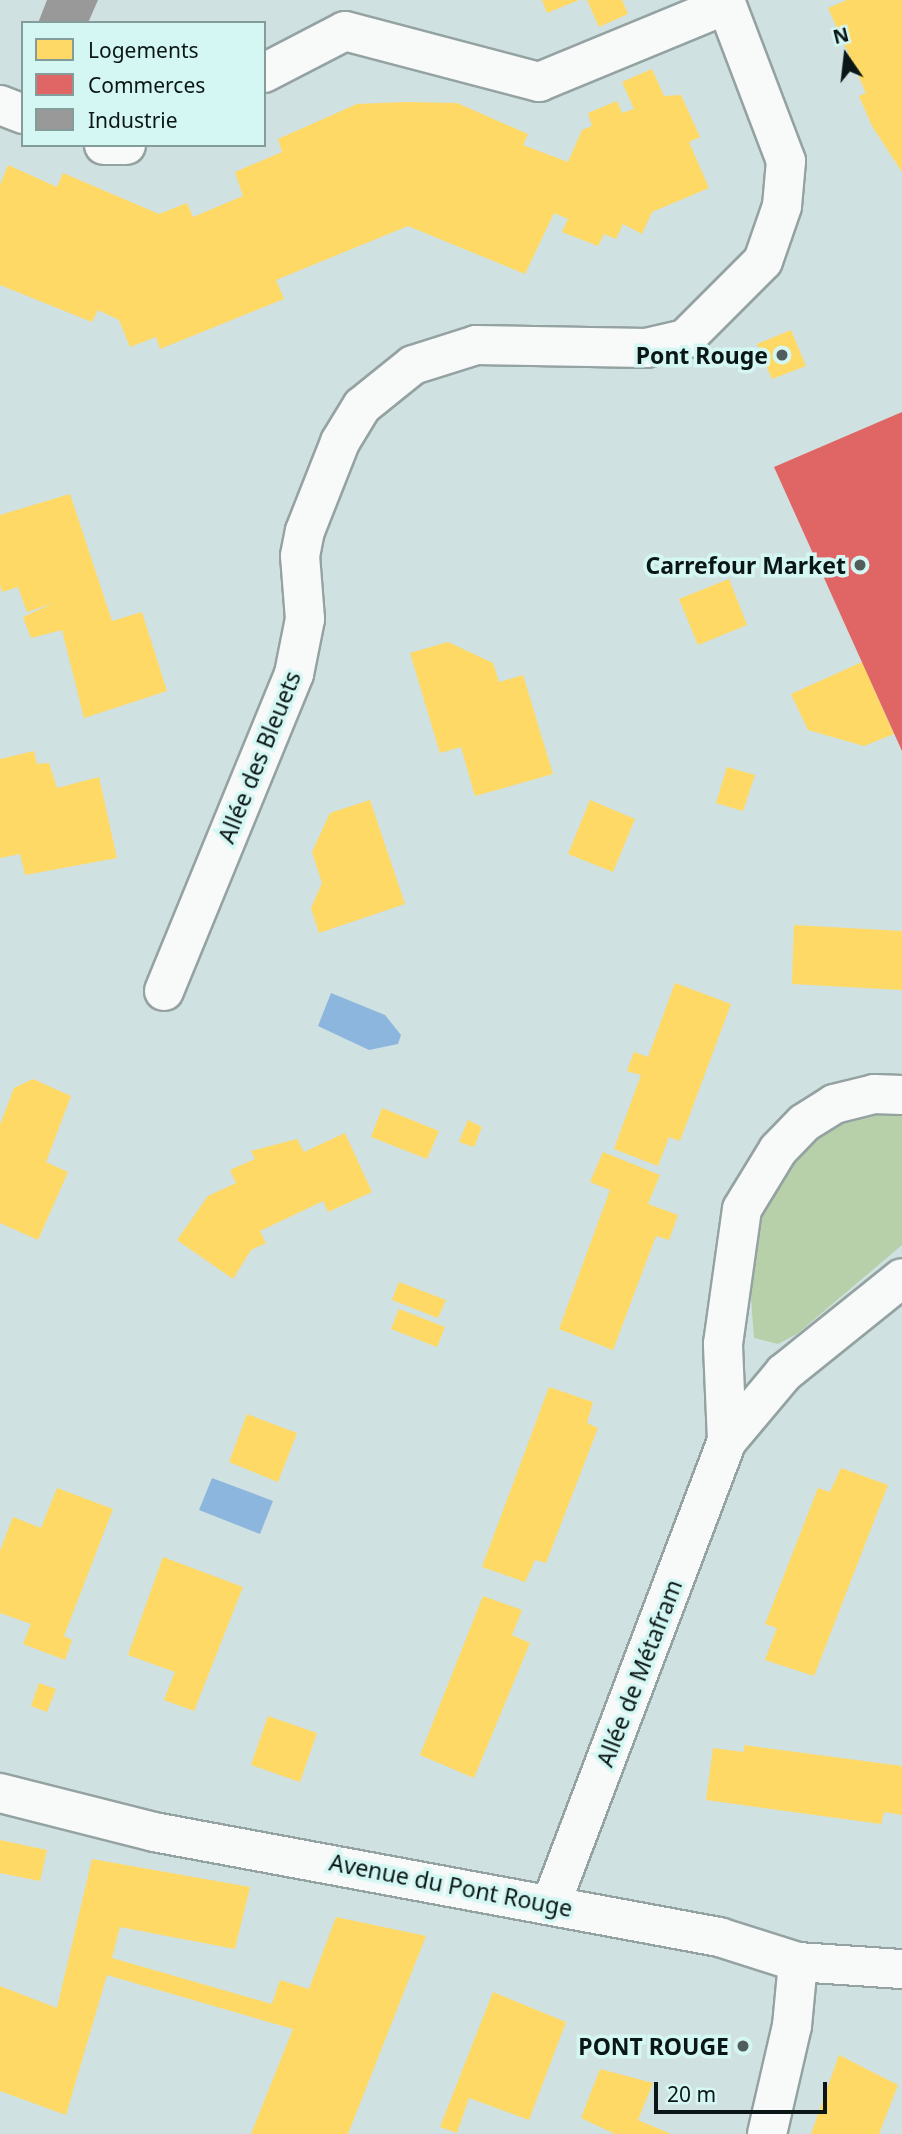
<!DOCTYPE html>
<html>
<head>
<meta charset="utf-8">
<style>
	body { margin:0 }
	#map { position:relative; width:902px; height:2134px; overflow:hidden; background:#d0e1e1; font-family:"Noto Sans",sans-serif }
	div>[style] { position:absolute }
	.green>* { inset:0; background:#b7d0a9 }
	.water>* { inset:0; background:#8db6df }
	.homes>* { inset:0; background:#ffd966 }
	.shops>* { inset:0; background:#e06666 }
	.industry>* { inset:0; background:#999 }
	.roads { filter:drop-shadow(2px 0 #95a2a2) drop-shadow(-2px 0 #95a2a2) drop-shadow(0 2px #95a2a2) drop-shadow(0 -2px #95a2a2) }
	.minor>* { height:38px; margin:-19px; padding:0 19px; transform-origin:19px; border-radius:19px; background:#f8fafa }
	.tertiary>* { height:38px; margin:-19px; padding:0 19px; transform-origin:19px; border-radius:19px; background:#f8fafa }
	.dots>* { width:19px; height:19px; translate:-50% -50%; box-sizing:border-box; border:4px solid #d5f7f4; border-radius:50% }
	span { translate:-50% -50%; white-space:nowrap; text-align:center; line-height:1.15; -webkit-text-stroke:7px #d5f7f4; paint-order:stroke }
	.poi-label { font-size:23px; color:#0a1716; font-weight:700 }
	.right { translate:-100% -50%; text-align:right }
	.street-label { font-size:23px; color:#0a1716 }
	.legend { position:absolute; left:21px; top:21px; width:245px; height:126px; box-sizing:border-box; background:#d5f7f4; border:2px solid #849d9b; margin:0; padding:9px 12px; list-style:none; font-size:21px; color:#0a1716 }
	.legend li { display:flex; align-items:center; gap:14px; height:35px }
	.legend b { width:35px; border:2px solid #849d9b }
	.north { position:absolute; left:811px; top:21px; width:70px; height:70px; -webkit-text-stroke:5px #d5f7f4; paint-order:stroke; rotate:346deg; font-size:19px; font-weight:700; line-height:28px; text-align:center; color:#0a1716 }
	.north::after { content:''; display:block; margin:auto; width:24px; height:32px; background:#0a1716; clip-path:polygon(50% 0,100% 100%,50% 72%,0 100%) }
	.scale { position:absolute; left:654px; top:2082px; width:173px; height:32px; box-sizing:border-box; border:4px solid #0a1716; border-top:0; padding-left:9px; font-size:21px; line-height:24px; white-space:nowrap; color:#0a1716; -webkit-text-stroke:5px #d5f7f4; paint-order:stroke }
</style>
</head>
<body>
<div id="map">
	<div class="green">
		<i style="clip-path:polygon(876px 1111px,902px 1114px,902px 1245px,797px 1334px,778px 1344px,754px 1338px,749px 1271px,762px 1210px,791px 1158px,841px 1121px)"></i>
	</div>
	<div class="water">
		<i style="clip-path:polygon(331px 993px,385px 1015px,401px 1035px,398px 1044px,369px 1050px,318px 1026px)"></i>
		<i style="clip-path:polygon(212px 1478px,273px 1501px,260px 1534px,199px 1510px)"></i>
	</div>
	<div class="homes">
		<i style="clip-path:polygon(542px 0,579px 0,547px 13px)"></i>
		<i style="clip-path:polygon(587px 0,622px 0,628px 14px,599px 27px)"></i>
		<i style="clip-path:polygon(847px 0,902px 0,902px 172px,872px 126px,859px 96px,866px 93px,828px 8px)"></i>
		<i style="clip-path:polygon(652px 69px,664px 96px,681px 95px,700px 137px,689px 142px,709px 188px,652px 212px,642px 234px,623px 224px,616px 239px,604px 234px,598px 246px,562px 232px,568px 219px,554px 213px,525px 274px,408px 226px,276px 280px,284px 299px,160px 349px,156px 337px,130px 347px,119px 320px,98px 310px,92px 322px,0 285px,0 185px,8px 165px,57px 187px,63px 173px,159px 214px,187px 203px,193px 217px,243px 196px,235px 172px,282px 152px,278px 139px,357px 104px,405px 102px,457px 103px,528px 134px,523px 145px,568px 162px,582px 130px,592px 126px,588px 113px,617px 101px,622px 113px,634px 109px,622px 82px)"></i>
		<i style="clip-path:polygon(791px 330px,806px 366px,772px 379px,757px 344px)"></i>
		<i style="clip-path:polygon(70px 494px,112px 621px,142px 612px,167px 691px,84px 718px,62px 630px,31px 638px,23px 617px,54px 603px,27px 612px,18px 587px,2px 592px,0 584px,0 515px)"></i>
		<i style="clip-path:polygon(729px 579px,747px 625px,698px 645px,679px 599px)"></i>
		<i style="clip-path:polygon(448px 642px,493px 663px,499px 682px,523px 675px,553px 774px,475px 796px,461px 747px,440px 753px,410px 653px)"></i>
		<i style="clip-path:polygon(862px 662px,894px 734px,864px 746px,808px 730px,791px 694px)"></i>
		<i style="clip-path:polygon(34px 751px,37px 764px,49px 763px,57px 788px,99px 777px,117px 858px,25px 875px,20px 854px,0 858px,0 759px)"></i>
		<i style="clip-path:polygon(727px 767px,755px 775px,743px 811px,716px 803px)"></i>
		<i style="clip-path:polygon(370px 800px,405px 904px,319px 933px,311px 908px,322px 883px,312px 852px,330px 813px)"></i>
		<i style="clip-path:polygon(590px 800px,635px 819px,613px 872px,568px 854px)"></i>
		<i style="clip-path:polygon(794px 925px,902px 931px,902px 990px,792px 984px)"></i>
		<i style="clip-path:polygon(675px 983px,731px 1004px,680px 1141px,669px 1137px,658px 1166px,614px 1149px,641px 1075px,627px 1071px,634px 1052px,648px 1057px)"></i>
		<i style="clip-path:polygon(33px 1079px,71px 1096px,46px 1162px,68px 1172px,38px 1240px,0 1223px,0 1125px,14px 1088px)"></i>
		<i style="clip-path:polygon(382px 1108px,439px 1131px,427px 1159px,371px 1137px)"></i>
		<i style="clip-path:polygon(468px 1120px,482px 1127px,474px 1147px,459px 1142px)"></i>
		<i style="clip-path:polygon(345px 1133px,372px 1192px,328px 1212px,323px 1201px,260px 1231px,266px 1243px,251px 1250px,233px 1279px,177px 1240px,208px 1196px,236px 1183px,230px 1170px,255px 1159px,251px 1151px,297px 1139px,304px 1152px)"></i>
		<i style="clip-path:polygon(603px 1152px,660px 1175px,648px 1204px,678px 1215px,669px 1240px,656px 1236px,613px 1350px,559px 1329px,610px 1190px,590px 1182px)"></i>
		<i style="clip-path:polygon(399px 1282px,446px 1300px,438px 1318px,392px 1300px)"></i>
		<i style="clip-path:polygon(399px 1309px,445px 1327px,437px 1347px,391px 1329px)"></i>
		<i style="clip-path:polygon(549px 1387px,593px 1402px,587px 1423px,598px 1428px,546px 1563px,535px 1560px,525px 1582px,482px 1567px)"></i>
		<i style="clip-path:polygon(247px 1414px,297px 1433px,278px 1482px,229px 1462px)"></i>
		<i style="clip-path:polygon(841px 1468px,888px 1485px,814px 1676px,765px 1660px,777px 1628px,765px 1624px,818px 1488px,830px 1492px)"></i>
		<i style="clip-path:polygon(57px 1488px,113px 1509px,64px 1636px,72px 1640px,65px 1660px,23px 1644px,31px 1624px,0 1613px,0 1551px,13px 1517px,41px 1528px)"></i>
		<i style="clip-path:polygon(163px 1557px,243px 1587px,194px 1711px,164px 1700px,175px 1672px,128px 1655px)"></i>
		<i style="clip-path:polygon(483px 1596px,522px 1610px,512px 1635px,530px 1643px,474px 1778px,420px 1755px)"></i>
		<i style="clip-path:polygon(39px 1683px,56px 1689px,47px 1712px,31px 1706px)"></i>
		<i style="clip-path:polygon(268px 1716px,317px 1733px,300px 1782px,251px 1765px)"></i>
		<i style="clip-path:polygon(744px 1745px,902px 1766px,902px 1815px,884px 1812px,881px 1824px,706px 1800px,713px 1748px,744px 1752px)"></i>
		<i style="clip-path:polygon(0 1840px,47px 1850px,40px 1881px,0 1873px)"></i>
		<i style="clip-path:polygon(92px 1859px,250px 1887px,235px 1949px,120px 1927px,112px 1958px,272px 2004px,280px 1980px,309px 1989px,336px 1917px,426px 1936px,348px 2134px,251px 2134px,293px 2029px,107px 1975px,66px 2115px,0 2091px,0 1986px,57px 2008px)"></i>
		<i style="clip-path:polygon(493px 1992px,566px 2022px,529px 2120px,469px 2098px,457px 2133px,440px 2127px)"></i>
		<i style="clip-path:polygon(839px 2055px,898px 2085px,879px 2134px,811px 2134px)"></i>
		<i style="clip-path:polygon(600px 2069px,653px 2083px,638px 2120px,671px 2134px,615px 2134px,581px 2118px)"></i>
	</div>
	<div class="shops">
		<i style="clip-path:polygon(902px 412px,902px 751px,774px 467px)"></i>
	</div>
	<div class="industry">
		<i style="clip-path:polygon(47px 0,98px 0,88px 23px,38px 23px)"></i>
	</div>
	<div class="roads">
		<div class="minor">
			<i style="left:264px;top:73px;width:91px;rotate:-27.4deg"></i>
			<i style="left:345px;top:31px;width:201px;rotate:14.7deg"></i>
			<i style="left:539px;top:82px;width:202px;rotate:-22.4deg"></i>
			<i style="left:0;top:105px;width:25px;rotate:21deg"></i>
			<i style="left:104px;top:145px;width:22px"></i>
			<i style="left:164px;top:991px;width:343px;rotate:-67.7deg"></i>
			<i style="left:294px;top:674px;width:56px;rotate:-78.7deg"></i>
			<i style="left:305px;top:619px;width:63px;rotate:-94.5deg"></i>
			<i style="left:300px;top:556px;width:25px;rotate:-79deg"></i>
			<i style="left:305px;top:531px;width:96px;rotate:-68.5deg"></i>
			<i style="left:340px;top:442px;width:42px;rotate:-58.6deg"></i>
			<i style="left:362px;top:406px;width:65px;rotate:-38.8deg"></i>
			<i style="left:413px;top:365px;width:66px;rotate:-17.6deg"></i>
			<i style="left:476px;top:345px;width:170px;rotate:1deg"></i>
			<i style="left:646px;top:348px;width:40px;rotate:-13deg"></i>
			<i style="left:685px;top:339px;width:110px;rotate:-45deg"></i>
			<i style="left:763px;top:261px;width:58px;rotate:-70.9deg"></i>
			<i style="left:782px;top:206px;width:45px;rotate:-84.9deg"></i>
			<i style="left:786px;top:161px;width:172px;rotate:-110.8deg"></i>
			<i style="left:727px;top:1441px;width:97px;rotate:-92.4deg"></i>
			<i style="left:723px;top:1344px;width:136px;rotate:-82deg"></i>
			<i style="left:742px;top:1209px;width:69px;rotate:-58.6deg"></i>
			<i style="left:778px;top:1150px;width:37px;rotate:-46deg"></i>
			<i style="left:804px;top:1123px;width:36px;rotate:-32deg"></i>
			<i style="left:834px;top:1104px;width:41px;rotate:-14deg"></i>
			<i style="left:874px;top:1094px;width:28px;rotate:2deg"></i>
			<i style="left:0;top:1793px;width:159px;rotate:14.2deg"></i>
			<i style="left:154px;top:1832px;width:575px;rotate:10.53deg"></i>
			<i style="left:719px;top:1937px;width:83px;rotate:17.6deg"></i>
			<i style="left:551px;top:1904px;width:495px;rotate:-69.2deg"></i>
			<i style="left:727px;top:1441px;width:89px;rotate:-50deg"></i>
			<i style="left:784px;top:1373px;width:151px;rotate:-38.8deg"></i>
		</div>
		<div class="tertiary">
			<i style="left:767px;top:2134px;width:111px;rotate:-77deg"></i>
			<i style="left:792px;top:2026px;width:64px;rotate:-84.6deg"></i>
			<i style="left:798px;top:1962px;width:104px;rotate:3.9deg"></i>
		</div>
	</div>
	<div class="dots">
		<i style="left:782px;top:355px;background:#4f5e5d"></i>
		<i style="left:860px;top:565px;background:#4f5e5d"></i>
		<i style="left:743px;top:2046px;background:#4f5e5d"></i>
	</div>
	<div class="poi-label">
		<span class="right" style="left:768px;top:355px">Pont Rouge</span>
		<span class="right" style="left:846px;top:565px">Carrefour Market</span>
		<span class="right" style="left:729px;top:2046px">PONT ROUGE</span>
	</div>
	<div class="street-label">
		<span style="left:259px;top:757px;rotate:-68deg">Allée des Bleuets</span>
		<span style="left:639px;top:1673px;rotate:-69deg">Allée de Métafram</span>
		<span style="left:451px;top:1885px;rotate:11deg">Avenue du Pont Rouge</span>
	</div>
	<ul class="legend">
	<li><b style="height:19px;background:#ffd966"></b>Logements</li>
	<li><b style="height:19px;background:#e06666"></b>Commerces</li>
	<li><b style="height:19px;background:#999"></b>Industrie</li>
	</ul>
	<div class="north">N</div>
	<div class="scale">20 m</div>
</div>
</body>
</html>
